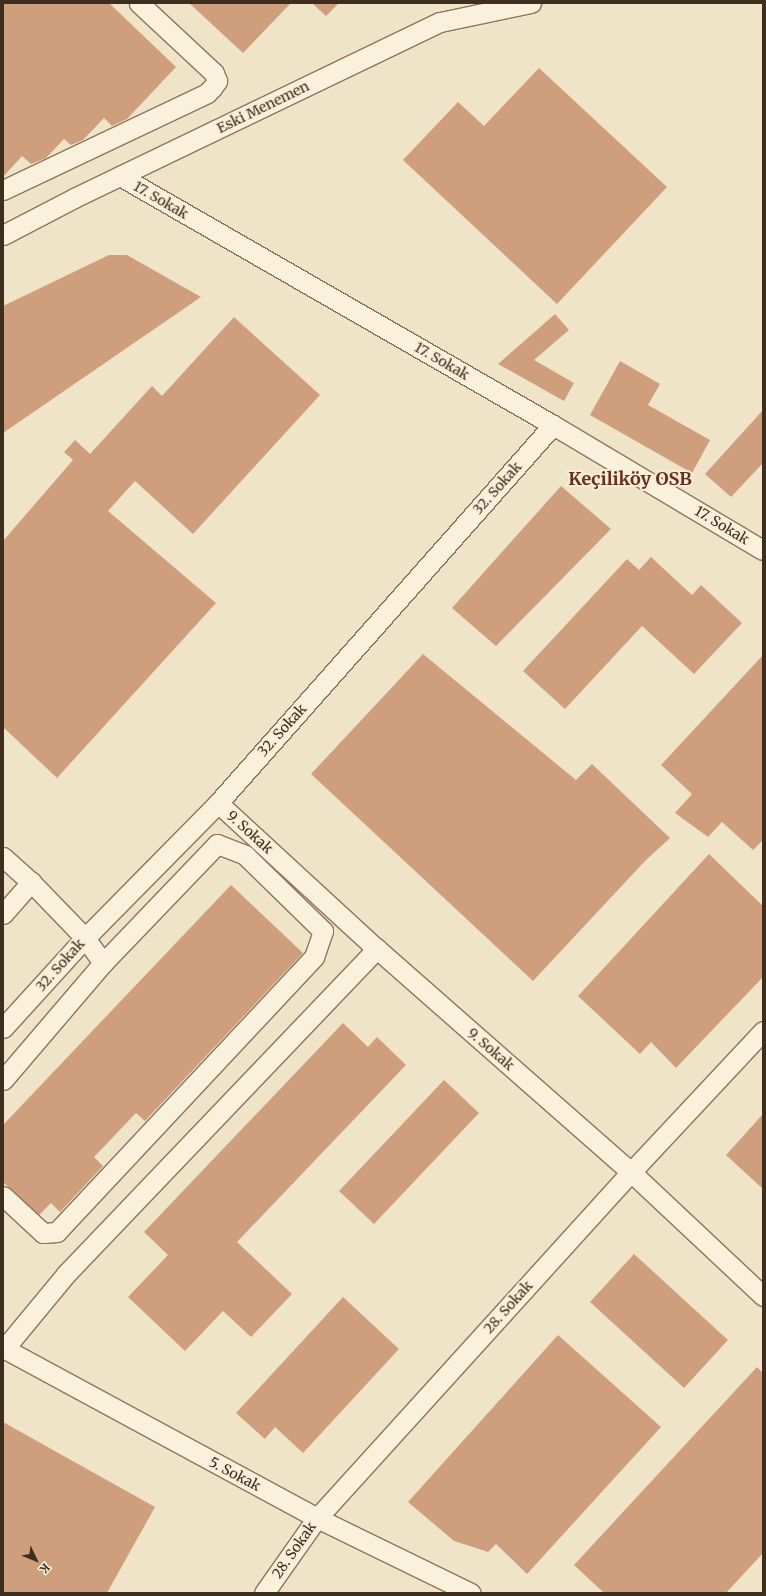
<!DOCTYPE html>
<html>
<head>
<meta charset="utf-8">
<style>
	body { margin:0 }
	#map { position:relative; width:766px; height:1596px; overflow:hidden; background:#f0e4c8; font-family:Merriweather,serif }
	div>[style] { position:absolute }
	.building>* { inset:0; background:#cf9f7d }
	.roads { filter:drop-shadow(1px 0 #8d765c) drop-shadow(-1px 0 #8d765c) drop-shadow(0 1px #8d765c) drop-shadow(0 -1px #8d765c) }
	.minor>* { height:19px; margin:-9.5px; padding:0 9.5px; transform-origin:9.5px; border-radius:9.5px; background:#faf1dc }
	span { translate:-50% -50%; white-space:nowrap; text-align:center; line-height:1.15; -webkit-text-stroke:4px #f7eed8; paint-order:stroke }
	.street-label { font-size:14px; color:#3d2e20 }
	.district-label { font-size:18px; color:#6b2e1e; font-weight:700 }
	.frame { position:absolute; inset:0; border:4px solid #3d2e20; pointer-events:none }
	.north { position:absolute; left:16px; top:1540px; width:40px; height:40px; -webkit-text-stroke:3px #f7eed8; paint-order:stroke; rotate:133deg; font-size:11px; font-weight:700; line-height:16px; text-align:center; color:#3d2e20 }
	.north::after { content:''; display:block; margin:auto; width:14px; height:18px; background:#3d2e20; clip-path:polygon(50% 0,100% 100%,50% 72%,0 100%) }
</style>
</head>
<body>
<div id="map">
	<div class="building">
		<i style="clip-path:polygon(3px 3px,109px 3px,176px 67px,127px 119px,112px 126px,104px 118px,83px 140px,71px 145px,64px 139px,46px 158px,31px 164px,22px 156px,3px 177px)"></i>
		<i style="clip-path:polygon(189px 3px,291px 3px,243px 53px)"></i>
		<i style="clip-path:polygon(312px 3px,339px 3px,326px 16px)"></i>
		<i style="clip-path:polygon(539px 68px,667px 187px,557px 304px,403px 160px,458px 102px,484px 126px)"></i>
		<i style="clip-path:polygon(109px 255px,127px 255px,201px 297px,3px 433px,3px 306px)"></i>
		<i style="clip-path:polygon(555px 314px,569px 330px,534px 360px,574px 383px,564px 401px,498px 364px)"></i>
		<i style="clip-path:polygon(234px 317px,320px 395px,193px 534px,135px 481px,108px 511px,216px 603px,57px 778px,3px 727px,3px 541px,73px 460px,64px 452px,75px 440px,90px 454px,152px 386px,162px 396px)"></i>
		<i style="clip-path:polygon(620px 361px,660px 384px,648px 405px,710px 440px,692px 473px,590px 415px)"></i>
		<i style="clip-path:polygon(763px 410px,763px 463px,731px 497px,705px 474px)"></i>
		<i style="clip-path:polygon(561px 486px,611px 529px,496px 646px,452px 608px)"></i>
		<i style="clip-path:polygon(651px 557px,692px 595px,701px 585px,742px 623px,694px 674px,642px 626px,565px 709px,523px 671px,627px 559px,639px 570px)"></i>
		<i style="clip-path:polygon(423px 654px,576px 780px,592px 764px,670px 838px,645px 861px,533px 981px,311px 774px)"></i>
		<i style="clip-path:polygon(763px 655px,763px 840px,753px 850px,722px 822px,708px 837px,675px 813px,692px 794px,661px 765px)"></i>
		<i style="clip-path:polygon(709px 854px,763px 906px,763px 977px,676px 1068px,651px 1042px,640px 1054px,578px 996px)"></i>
		<i style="clip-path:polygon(231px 885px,303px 953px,145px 1121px,136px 1113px,94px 1157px,103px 1166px,60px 1212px,51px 1203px,39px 1215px,3px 1182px,3px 1125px)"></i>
		<i style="clip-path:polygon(343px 1023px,368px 1047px,377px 1037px,406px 1065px,237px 1242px,292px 1294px,251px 1337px,223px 1311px,185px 1351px,128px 1297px,168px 1255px,144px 1232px)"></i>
		<i style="clip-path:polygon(444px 1080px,479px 1113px,374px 1224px,339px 1191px)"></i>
		<i style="clip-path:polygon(763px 1114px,763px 1189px,726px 1155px)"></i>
		<i style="clip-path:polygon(634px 1254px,728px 1340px,684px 1388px,590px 1302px)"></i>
		<i style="clip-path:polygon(343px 1297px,399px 1349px,303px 1453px,275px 1427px,265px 1439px,236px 1413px)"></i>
		<i style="clip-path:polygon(558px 1335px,661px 1427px,527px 1574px,496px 1544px,488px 1552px,454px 1541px,408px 1502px)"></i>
		<i style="clip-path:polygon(757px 1367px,763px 1373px,763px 1553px,726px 1593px,604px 1593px,574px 1565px)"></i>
		<i style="clip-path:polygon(3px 1422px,155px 1507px,107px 1593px,3px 1593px)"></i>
	</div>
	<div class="roads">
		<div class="minor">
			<i style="left:120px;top:176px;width:499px;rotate:29.9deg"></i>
			<i style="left:553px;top:425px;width:244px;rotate:30.8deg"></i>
			<i style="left:3px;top:190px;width:226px;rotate:-25.4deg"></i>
			<i style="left:207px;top:93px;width:7px;rotate:-45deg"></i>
			<i style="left:212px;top:88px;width:9px;rotate:-54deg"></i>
			<i style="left:217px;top:81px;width:9px;rotate:-111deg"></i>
			<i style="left:214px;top:73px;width:103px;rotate:-137deg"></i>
			<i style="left:3px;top:235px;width:80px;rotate:-27.5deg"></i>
			<i style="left:74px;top:198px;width:406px;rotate:-25.7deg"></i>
			<i style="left:440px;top:22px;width:93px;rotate:-11.8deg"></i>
			<i style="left:218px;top:803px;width:216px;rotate:42.6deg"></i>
			<i style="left:377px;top:949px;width:338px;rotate:41.3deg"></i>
			<i style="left:631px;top:1172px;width:181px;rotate:43.2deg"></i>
			<i style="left:3px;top:857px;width:38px;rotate:42deg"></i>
			<i style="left:31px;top:882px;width:78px;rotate:46deg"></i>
			<i style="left:85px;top:938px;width:31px;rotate:54deg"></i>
			<i style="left:3px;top:914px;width:43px;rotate:-48.8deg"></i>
			<i style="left:3px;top:1028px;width:122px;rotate:-47.7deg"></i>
			<i style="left:85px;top:938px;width:190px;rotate:-45.4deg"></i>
			<i style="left:218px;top:803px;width:505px;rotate:-48.45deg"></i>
			<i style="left:3px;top:1080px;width:154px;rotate:-49.5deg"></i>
			<i style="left:103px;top:963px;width:165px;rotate:-46.2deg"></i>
			<i style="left:217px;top:844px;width:30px;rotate:21deg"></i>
			<i style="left:245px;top:855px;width:109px;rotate:44.3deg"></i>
			<i style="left:323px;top:931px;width:28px;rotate:109deg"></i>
			<i style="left:314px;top:957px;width:376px;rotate:133.1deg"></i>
			<i style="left:57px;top:1232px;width:14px;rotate:176deg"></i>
			<i style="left:43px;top:1233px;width:54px;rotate:-137.2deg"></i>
			<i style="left:3px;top:1348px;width:357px;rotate:28.4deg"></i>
			<i style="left:317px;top:1518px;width:171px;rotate:26deg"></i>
			<i style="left:4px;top:1349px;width:97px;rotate:-50.4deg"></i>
			<i style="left:66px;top:1274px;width:450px;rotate:-46.3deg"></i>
			<i style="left:264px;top:1593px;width:92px;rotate:-54.8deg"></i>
			<i style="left:317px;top:1518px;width:467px;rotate:-47.8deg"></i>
			<i style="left:631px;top:1172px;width:193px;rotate:-46.9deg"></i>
		</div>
	</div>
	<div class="street-label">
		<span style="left:263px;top:107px;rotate:-26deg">Eski Menemen</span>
		<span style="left:161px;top:200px;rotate:30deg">17. Sokak</span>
		<span style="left:442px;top:361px;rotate:30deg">17. Sokak</span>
		<span style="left:497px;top:488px;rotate:-48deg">32. Sokak</span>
		<span style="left:722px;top:525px;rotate:31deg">17. Sokak</span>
		<span style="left:282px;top:730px;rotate:-48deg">32. Sokak</span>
		<span style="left:250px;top:832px;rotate:42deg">9. Sokak</span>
		<span style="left:60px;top:965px;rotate:-48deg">32. Sokak</span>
		<span style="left:491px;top:1049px;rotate:41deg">9. Sokak</span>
		<span style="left:508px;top:1307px;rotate:-48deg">28. Sokak</span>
		<span style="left:235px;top:1474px;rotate:28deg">5. Sokak</span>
		<span style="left:294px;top:1550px;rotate:-55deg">28. Sokak</span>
	</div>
	<div class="district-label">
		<span style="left:630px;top:479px">Keçiliköy OSB</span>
	</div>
	<div class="frame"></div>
	<div class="north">K</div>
</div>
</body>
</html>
